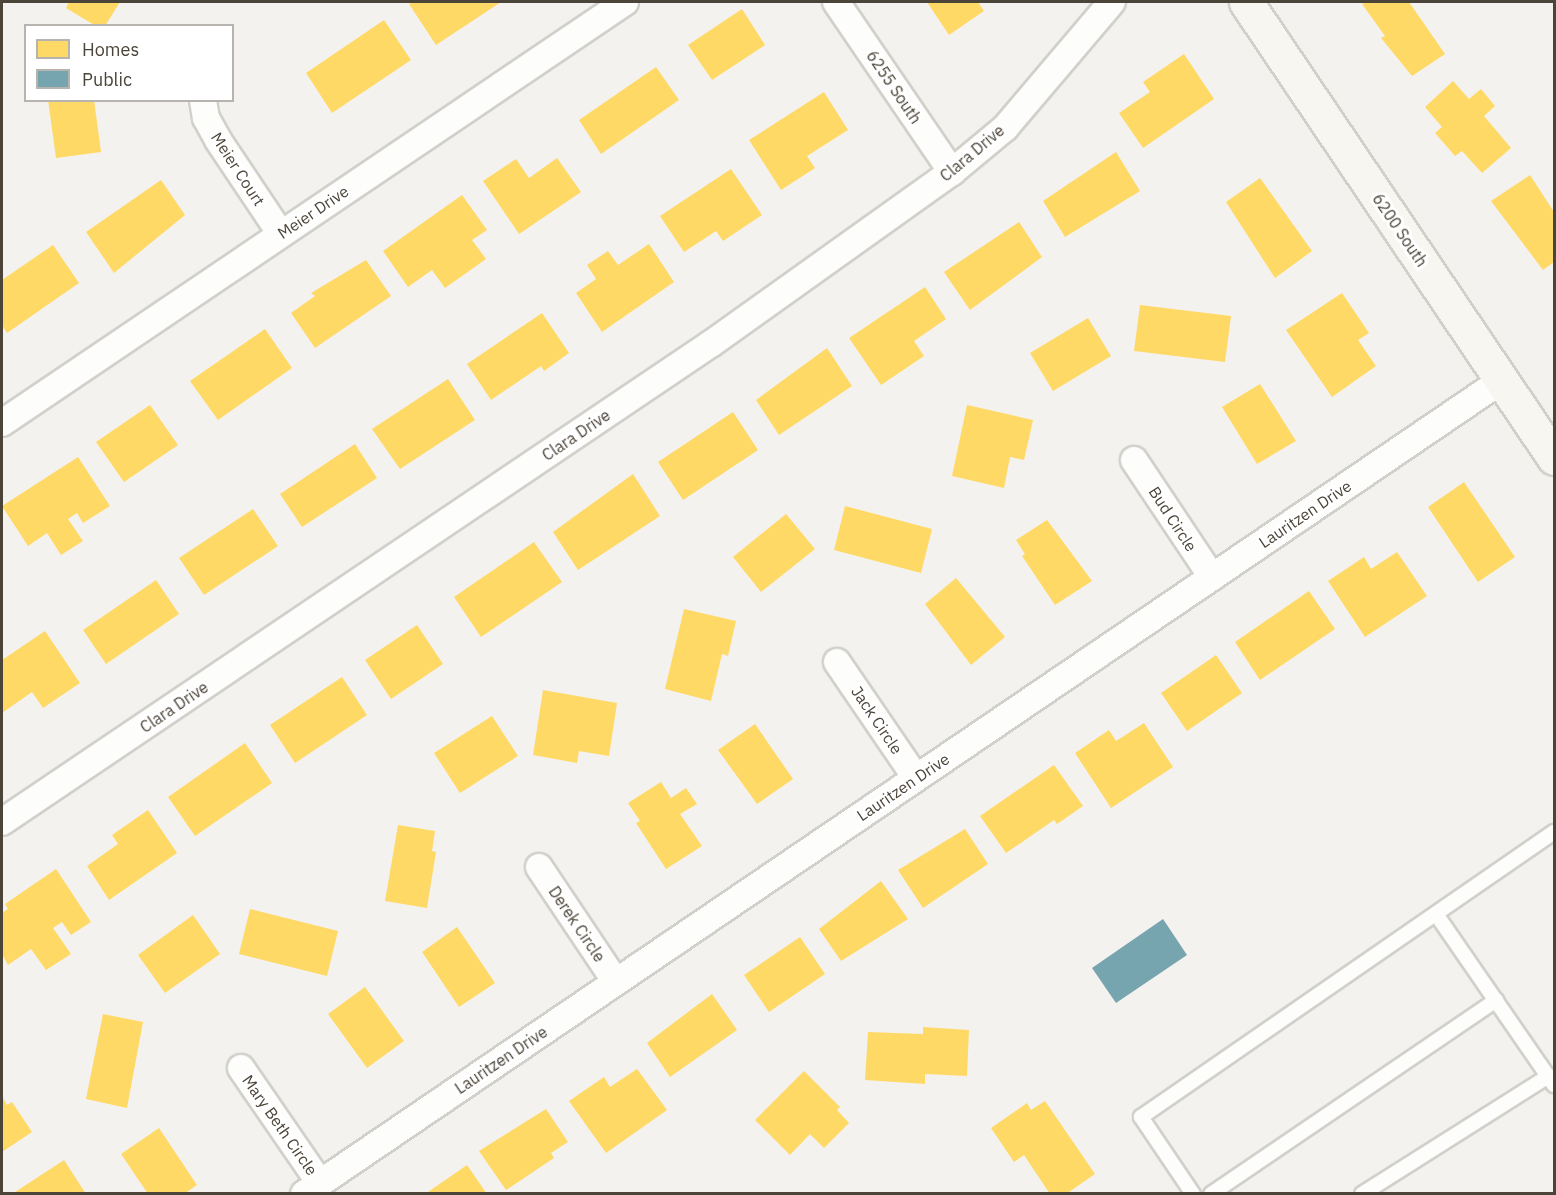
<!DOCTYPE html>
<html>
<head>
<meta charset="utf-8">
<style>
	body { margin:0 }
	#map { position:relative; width:1556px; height:1195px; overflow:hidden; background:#f4f2ee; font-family:"IBM Plex Sans",sans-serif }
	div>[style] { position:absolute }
	.homes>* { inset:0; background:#ffd966 }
	.public>* { inset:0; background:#76a5af }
	.roads { filter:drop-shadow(2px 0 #d2d0cb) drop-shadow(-2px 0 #d2d0cb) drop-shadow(0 2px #d2d0cb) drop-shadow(0 -2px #d2d0cb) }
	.lane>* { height:14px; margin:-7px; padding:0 7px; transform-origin:7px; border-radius:7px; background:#fdfdfc }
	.street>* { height:26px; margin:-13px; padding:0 13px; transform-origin:13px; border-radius:13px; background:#fdfdfc }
	.secondary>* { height:33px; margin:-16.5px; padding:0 16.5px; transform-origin:16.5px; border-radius:16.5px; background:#f7f6f1 }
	span { translate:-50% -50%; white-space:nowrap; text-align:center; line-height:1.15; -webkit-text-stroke:6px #fff; paint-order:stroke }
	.street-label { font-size:16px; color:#4b4439 }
	.frame { position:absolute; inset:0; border:3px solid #4b4439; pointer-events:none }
	.legend { position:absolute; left:24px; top:24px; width:210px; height:78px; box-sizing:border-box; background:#fff; border:2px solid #b7b4b0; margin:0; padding:8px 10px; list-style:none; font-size:18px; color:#4b4439 }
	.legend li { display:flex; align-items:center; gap:12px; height:30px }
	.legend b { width:30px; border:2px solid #b7b4b0 }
</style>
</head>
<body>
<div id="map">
	<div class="homes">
		<i style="clip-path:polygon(69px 2px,120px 2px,105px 26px,96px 26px,66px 8px)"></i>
		<i style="clip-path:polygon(414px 2px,501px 2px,436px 45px,409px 4px)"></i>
		<i style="clip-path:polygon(927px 2px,978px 2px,984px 11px,949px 35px)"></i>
		<i style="clip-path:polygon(1366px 2px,1409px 2px,1445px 54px,1412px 76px,1381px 38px,1385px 36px,1362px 4px)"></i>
		<i style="clip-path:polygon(742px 9px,765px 45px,712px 80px,688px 45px)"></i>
		<i style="clip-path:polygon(384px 20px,411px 60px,332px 113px,306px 73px)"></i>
		<i style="clip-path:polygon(1184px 54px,1214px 99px,1143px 148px,1119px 113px,1150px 92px,1143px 82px)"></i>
		<i style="clip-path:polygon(656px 67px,679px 100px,601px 154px,579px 120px)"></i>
		<i style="clip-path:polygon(1453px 81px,1469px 99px,1481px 89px,1495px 106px,1484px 116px,1511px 148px,1482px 173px,1462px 151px,1455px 156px,1435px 133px,1442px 127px,1425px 107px)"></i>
		<i style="clip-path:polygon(824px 92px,848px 130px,807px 156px,815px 168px,781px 190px,749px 140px)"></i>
		<i style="clip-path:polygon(48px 100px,94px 100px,101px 152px,56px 158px)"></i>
		<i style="clip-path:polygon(1116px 152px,1140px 191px,1065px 237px,1043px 201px)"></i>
		<i style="clip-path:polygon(557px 158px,581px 192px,519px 234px,483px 181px,516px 159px,529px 178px)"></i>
		<i style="clip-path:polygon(731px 169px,762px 215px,723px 241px,716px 231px,684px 252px,660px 216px)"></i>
		<i style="clip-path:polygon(1530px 175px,1554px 212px,1554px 262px,1543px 270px,1491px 201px)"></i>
		<i style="clip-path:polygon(1260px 178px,1312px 251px,1275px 278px,1226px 202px)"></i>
		<i style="clip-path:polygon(161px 180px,185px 215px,114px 273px,86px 232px)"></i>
		<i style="clip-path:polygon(462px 195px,487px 230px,472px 240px,486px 259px,445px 288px,432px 270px,408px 287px,383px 251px)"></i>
		<i style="clip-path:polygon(1019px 222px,1042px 257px,970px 310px,944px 272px)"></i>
		<i style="clip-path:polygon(649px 244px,674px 282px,602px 332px,576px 293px,596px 279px,587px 265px,608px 251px,618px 265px)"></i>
		<i style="clip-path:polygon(53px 245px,79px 283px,7px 333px,2px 325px,2px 280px)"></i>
		<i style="clip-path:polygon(366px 260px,391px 296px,315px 348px,291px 313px,315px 296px,311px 293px)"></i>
		<i style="clip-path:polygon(925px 287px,946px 319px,914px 341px,924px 356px,881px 385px,849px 338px)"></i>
		<i style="clip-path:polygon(1342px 293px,1369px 333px,1358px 340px,1376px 366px,1332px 397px,1286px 330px)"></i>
		<i style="clip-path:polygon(1140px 305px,1231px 316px,1225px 362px,1134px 351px)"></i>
		<i style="clip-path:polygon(542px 313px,569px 353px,544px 371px,541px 366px,491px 400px,467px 364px)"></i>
		<i style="clip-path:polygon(1088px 318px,1111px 356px,1053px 391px,1030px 353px)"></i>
		<i style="clip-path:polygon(265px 329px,292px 368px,218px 420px,190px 381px)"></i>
		<i style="clip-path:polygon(827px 348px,852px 386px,779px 435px,756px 400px)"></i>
		<i style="clip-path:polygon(448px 379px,475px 420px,400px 469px,372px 429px)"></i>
		<i style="clip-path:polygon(1260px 384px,1296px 441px,1257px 464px,1222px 407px)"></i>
		<i style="clip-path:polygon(150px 405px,178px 445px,124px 482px,96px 442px)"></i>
		<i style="clip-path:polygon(967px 405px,1033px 420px,1024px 460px,1010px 457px,1004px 488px,952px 476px)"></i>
		<i style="clip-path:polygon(733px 412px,758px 450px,683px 500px,658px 462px)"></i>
		<i style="clip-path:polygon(355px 444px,377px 478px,302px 527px,280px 494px)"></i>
		<i style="clip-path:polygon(78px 457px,110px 506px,83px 523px,77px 513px,68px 519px,83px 541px,61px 555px,47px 533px,28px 546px,2px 506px)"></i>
		<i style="clip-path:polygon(633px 474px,660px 516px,578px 570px,553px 532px)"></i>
		<i style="clip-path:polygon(1464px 482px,1515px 557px,1478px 582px,1428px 507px)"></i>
		<i style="clip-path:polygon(845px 506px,932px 529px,921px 573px,834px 550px)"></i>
		<i style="clip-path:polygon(253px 509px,278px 546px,204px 595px,179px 558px)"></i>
		<i style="clip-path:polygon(786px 514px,815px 549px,761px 592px,733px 557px)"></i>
		<i style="clip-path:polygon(1047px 520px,1092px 581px,1055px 605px,1022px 556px,1025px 554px,1016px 540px)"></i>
		<i style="clip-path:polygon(534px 542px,562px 582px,481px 637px,454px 597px)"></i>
		<i style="clip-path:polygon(1397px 552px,1427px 596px,1365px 637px,1328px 581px,1364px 557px,1371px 569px)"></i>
		<i style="clip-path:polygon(956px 578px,1005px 637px,971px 665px,925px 604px)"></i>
		<i style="clip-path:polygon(156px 580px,179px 614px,106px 664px,83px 630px)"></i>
		<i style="clip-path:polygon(1309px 591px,1335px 629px,1260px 680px,1235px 642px)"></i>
		<i style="clip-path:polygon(684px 609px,736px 621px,728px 656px,722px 654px,711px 701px,665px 689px)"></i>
		<i style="clip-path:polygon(417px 625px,443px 664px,391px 699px,365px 660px)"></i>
		<i style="clip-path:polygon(45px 631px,80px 683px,43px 708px,32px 692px,2px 713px,2px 660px)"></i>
		<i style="clip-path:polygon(1216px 655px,1242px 693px,1187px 731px,1161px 693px)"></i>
		<i style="clip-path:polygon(342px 677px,367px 715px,295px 763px,270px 725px)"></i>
		<i style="clip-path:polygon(543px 690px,617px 703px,609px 756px,579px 751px,577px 763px,533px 755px)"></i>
		<i style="clip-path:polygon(492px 716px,518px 756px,460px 793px,434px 753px)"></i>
		<i style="clip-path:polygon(1144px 723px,1173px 767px,1111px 808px,1075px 753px,1109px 730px,1116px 741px)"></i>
		<i style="clip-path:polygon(755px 724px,793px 779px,757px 804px,718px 750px)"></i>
		<i style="clip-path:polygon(245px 743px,272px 783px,195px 836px,168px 797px)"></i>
		<i style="clip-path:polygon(1054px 765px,1083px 806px,1057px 824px,1054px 820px,1006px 853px,980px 816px)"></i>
		<i style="clip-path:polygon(661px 782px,671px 798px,686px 788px,697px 804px,680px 814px,702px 846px,666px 869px,636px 823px,640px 821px,628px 803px)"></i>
		<i style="clip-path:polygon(148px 810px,177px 853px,109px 900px,87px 866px,118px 844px,112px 835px)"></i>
		<i style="clip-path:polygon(398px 825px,435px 831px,432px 851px,436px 852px,427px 908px,385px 901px)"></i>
		<i style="clip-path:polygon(965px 829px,988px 864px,923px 908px,898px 870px)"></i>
		<i style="clip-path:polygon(56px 869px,91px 922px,71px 935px,62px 922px,53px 928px,71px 954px,46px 970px,31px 949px,8px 965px,2px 954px,2px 913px,8px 909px,5px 904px)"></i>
		<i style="clip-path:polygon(881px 881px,908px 919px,841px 961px,819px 929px)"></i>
		<i style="clip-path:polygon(250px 909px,338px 931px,327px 976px,239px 954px)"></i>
		<i style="clip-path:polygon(193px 915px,220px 954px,165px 993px,138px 955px)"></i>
		<i style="clip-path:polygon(457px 927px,495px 983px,459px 1007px,422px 952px)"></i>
		<i style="clip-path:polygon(800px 937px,825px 974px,769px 1012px,744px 975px)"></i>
		<i style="clip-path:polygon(365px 987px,404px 1041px,367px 1068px,328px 1014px)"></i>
		<i style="clip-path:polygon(712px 994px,737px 1030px,670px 1077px,647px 1043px)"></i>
		<i style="clip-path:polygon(103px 1014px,143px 1022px,127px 1108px,86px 1099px)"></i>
		<i style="clip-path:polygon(923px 1027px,969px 1030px,967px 1076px,925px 1074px,925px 1084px,865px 1080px,868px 1032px,923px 1034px)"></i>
		<i style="clip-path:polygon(637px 1069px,667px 1110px,606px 1153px,569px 1101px,604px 1077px,610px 1087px)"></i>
		<i style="clip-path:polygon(804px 1071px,840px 1107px,837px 1110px,849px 1123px,824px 1148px,810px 1134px,790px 1155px,755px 1120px)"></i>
		<i style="clip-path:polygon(2px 1096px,7px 1105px,12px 1102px,32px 1132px,2px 1152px)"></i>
		<i style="clip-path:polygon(1045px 1101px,1095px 1174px,1066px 1194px,1050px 1194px,1024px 1155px,1014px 1162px,991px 1128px,1027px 1103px,1031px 1110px)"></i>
		<i style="clip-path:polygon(546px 1109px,568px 1142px,551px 1153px,554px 1158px,506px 1190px,479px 1151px)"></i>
		<i style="clip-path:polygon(159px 1128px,197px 1185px,184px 1194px,148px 1194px,121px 1154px)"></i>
		<i style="clip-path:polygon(64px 1160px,86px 1194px,12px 1194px)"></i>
		<i style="clip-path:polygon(467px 1165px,487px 1194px,425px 1194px)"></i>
	</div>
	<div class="public">
		<i style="clip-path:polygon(1163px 919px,1187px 955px,1116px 1003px,1092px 968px)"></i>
	</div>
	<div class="roads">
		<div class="lane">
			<i style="left:1436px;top:914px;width:208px;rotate:55.4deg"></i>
			<i style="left:1193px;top:1194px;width:93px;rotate:-124deg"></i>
			<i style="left:1141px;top:1117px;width:502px;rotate:-34.61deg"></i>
			<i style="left:1211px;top:1194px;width:345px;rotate:-34.2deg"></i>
			<i style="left:1362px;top:1194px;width:221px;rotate:-32.3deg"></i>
		</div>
		<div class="street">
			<i style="left:836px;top:2px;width:206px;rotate:55.7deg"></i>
			<i style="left:203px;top:100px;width:18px;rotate:81deg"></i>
			<i style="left:206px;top:118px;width:25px;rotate:61deg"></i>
			<i style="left:218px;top:140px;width:113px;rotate:56.2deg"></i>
			<i style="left:2px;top:423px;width:752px;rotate:-34.05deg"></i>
			<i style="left:1134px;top:460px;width:141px;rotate:56.3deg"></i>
			<i style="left:837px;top:662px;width:140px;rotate:55.7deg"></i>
			<i style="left:2px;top:822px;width:856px;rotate:-34.01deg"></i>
			<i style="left:712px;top:343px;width:295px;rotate:-35.5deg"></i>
			<i style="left:952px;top:172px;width:69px;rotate:-39.7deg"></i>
			<i style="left:1005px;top:128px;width:165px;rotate:-49.7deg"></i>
			<i style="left:539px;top:867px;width:138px;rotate:56.2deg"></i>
			<i style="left:241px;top:1068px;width:140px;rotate:55.5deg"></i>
			<i style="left:304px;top:1194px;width:1448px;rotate:-34.19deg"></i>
		</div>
		<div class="secondary">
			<i style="left:1246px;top:2px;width:550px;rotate:55.96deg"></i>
		</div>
	</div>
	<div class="street-label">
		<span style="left:894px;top:87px;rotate:56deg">6255 South</span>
		<span style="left:972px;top:153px;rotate:-40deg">Clara Drive</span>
		<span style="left:238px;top:169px;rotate:57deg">Meier Court</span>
		<span style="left:313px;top:212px;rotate:-34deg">Meier Drive</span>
		<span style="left:1400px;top:230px;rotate:56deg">6200 South</span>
		<span style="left:576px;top:435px;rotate:-34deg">Clara Drive</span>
		<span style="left:1305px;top:514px;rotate:-34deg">Lauritzen Drive</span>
		<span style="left:1173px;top:519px;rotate:57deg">Bud Circle</span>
		<span style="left:174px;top:707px;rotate:-34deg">Clara Drive</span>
		<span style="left:877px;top:720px;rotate:56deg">Jack Circle</span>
		<span style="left:903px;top:787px;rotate:-34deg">Lauritzen Drive</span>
		<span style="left:577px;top:924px;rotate:56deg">Derek Circle</span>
		<span style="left:501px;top:1060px;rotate:-34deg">Lauritzen Drive</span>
		<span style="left:280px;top:1125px;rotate:55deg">Mary Beth Circle</span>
	</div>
	<div class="frame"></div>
	<ul class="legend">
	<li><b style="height:16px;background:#ffd966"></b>Homes</li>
	<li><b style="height:16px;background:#76a5af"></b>Public</li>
	</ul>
</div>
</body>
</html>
